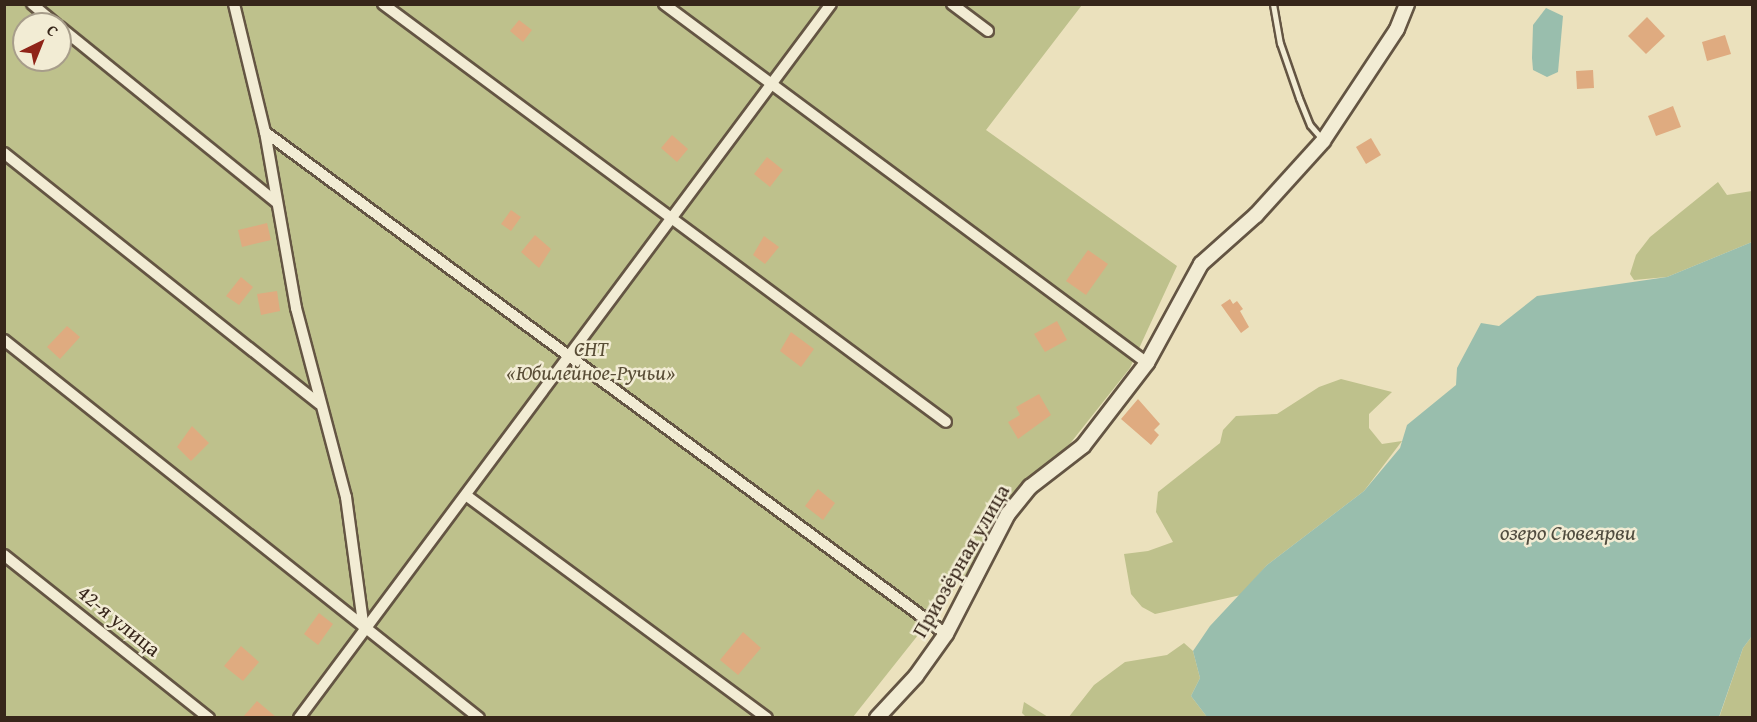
<!DOCTYPE html>
<html>
<head>
<meta charset="utf-8">
<style>
	body { margin:0 }
	#map { position:relative; width:1757px; height:722px; overflow:hidden; background:#ebe1bd; font-family:"Gentium Book Plus",serif }
	div>[style] { position:absolute }
	.green>* { inset:0; background:#bec18c }
	.water>* { inset:0; background:#99bead }
	.building>* { inset:0; background:#dfab80 }
	.roads { filter:drop-shadow(2px 0 #645543) drop-shadow(-2px 0 #645543) drop-shadow(0 2px #645543) drop-shadow(0 -2px #645543) }
	.service>* { height:5px; margin:-2.5px; padding:0 2.5px; transform-origin:2.5px; border-radius:2.5px; background:#f2ecd4 }
	.minor>* { height:10px; margin:-5px; padding:0 5px; transform-origin:5px; border-radius:5px; background:#f2ecd4 }
	.tertiary>* { height:14px; margin:-7px; padding:0 7px; transform-origin:7px; border-radius:7px; background:#f2ecd4 }
	span { translate:-50% -50%; white-space:nowrap; text-align:center; line-height:1.15; -webkit-text-stroke:5px #f2ecd4; paint-order:stroke }
	.park-label { font-size:21px; color:#594d36; font-style:italic }
	.street-label { font-size:21px; color:#37261a }
	.water-label { font-size:22px; color:#504c3f; font-style:italic }
	.frame { position:absolute; inset:0; border:6px solid #37261a; pointer-events:none }
	.north { position:absolute; left:12px; top:12px; width:60px; height:60px; box-sizing:border-box; background:#f2ecd4; border:2px solid #a79d8a; border-radius:50%; rotate:43deg; font-size:16px; font-weight:700; line-height:24px; text-align:center; color:#37261a }
	.north::after { content:''; display:block; margin:auto; width:21px; height:27px; background:#8f2418; clip-path:polygon(50% 0,100% 100%,50% 72%,0 100%) }
</style>
</head>
<body>
<div id="map">
	<div class="green">
		<i style="clip-path:polygon(evenodd,4px 5px,1082px 5px,986px 130px,1177px 266px,1130px 368px,853px 717px,5px 717px,4px 5px,24px 24px,60px 24px,60px 60px,24px 60px,24px 24px)"></i>
		<i style="clip-path:polygon(1718px 182px,1727px 195px,1752px 191px,1752px 242px,1667px 277px,1634px 280px,1630px 274px,1636px 255px,1650px 237px)"></i>
		<i style="clip-path:polygon(1341px 379px,1392px 392px,1369px 414px,1369px 428px,1382px 444px,1402px 441px,1364px 491px,1267px 565px,1241px 595px,1155px 614px,1142px 607px,1131px 594px,1124px 554px,1148px 551px,1173px 542px,1156px 512px,1158px 492px,1220px 443px,1223px 430px,1236px 416px,1277px 414px,1319px 387px)"></i>
		<i style="clip-path:polygon(1752px 636px,1752px 717px,1719px 718px,1743px 648px)"></i>
		<i style="clip-path:polygon(1184px 643px,1193px 651px,1200px 678px,1191px 696px,1207px 717px,1068px 718px,1094px 685px,1125px 662px,1167px 655px)"></i>
		<i style="clip-path:polygon(1024px 702px,1048px 717px,1026px 717px,1022px 713px)"></i>
	</div>
	<div class="water">
		<i style="clip-path:polygon(1546px 8px,1563px 16px,1558px 72px,1547px 77px,1533px 70px,1532px 58px,1533px 25px)"></i>
		<i style="clip-path:polygon(1752px 242px,1752px 636px,1743px 648px,1719px 717px,1207px 717px,1191px 696px,1200px 678px,1193px 651px,1210px 626px,1267px 565px,1364px 491px,1400px 448px,1407px 425px,1456px 385px,1457px 368px,1481px 323px,1499px 326px,1537px 296px,1667px 277px)"></i>
	</div>
	<div class="building">
		<i style="clip-path:polygon(1647px 17px,1665px 36px,1646px 54px,1628px 36px)"></i>
		<i style="clip-path:polygon(519px 20px,532px 30px,523px 42px,510px 31px)"></i>
		<i style="clip-path:polygon(1725px 35px,1731px 54px,1707px 61px,1702px 42px)"></i>
		<i style="clip-path:polygon(1593px 70px,1594px 88px,1577px 89px,1576px 71px)"></i>
		<i style="clip-path:polygon(1673px 106px,1681px 127px,1656px 136px,1648px 116px)"></i>
		<i style="clip-path:polygon(672px 135px,688px 149px,677px 162px,661px 148px)"></i>
		<i style="clip-path:polygon(1371px 138px,1381px 155px,1366px 164px,1356px 147px)"></i>
		<i style="clip-path:polygon(767px 157px,783px 170px,770px 187px,754px 174px)"></i>
		<i style="clip-path:polygon(511px 210px,521px 217px,511px 231px,501px 224px)"></i>
		<i style="clip-path:polygon(267px 223px,271px 240px,242px 247px,238px 230px)"></i>
		<i style="clip-path:polygon(535px 235px,551px 249px,539px 268px,521px 252px)"></i>
		<i style="clip-path:polygon(764px 236px,779px 247px,765px 264px,753px 255px)"></i>
		<i style="clip-path:polygon(1088px 250px,1108px 264px,1086px 295px,1066px 281px)"></i>
		<i style="clip-path:polygon(241px 277px,253px 287px,239px 305px,226px 296px)"></i>
		<i style="clip-path:polygon(277px 291px,280px 311px,261px 315px,257px 294px)"></i>
		<i style="clip-path:polygon(1230px 299px,1233px 304px,1237px 301px,1243px 309px,1240px 311px,1249px 327px,1241px 333px,1221px 305px)"></i>
		<i style="clip-path:polygon(1057px 321px,1067px 340px,1045px 352px,1034px 334px)"></i>
		<i style="clip-path:polygon(67px 326px,80px 337px,60px 359px,47px 347px)"></i>
		<i style="clip-path:polygon(791px 332px,814px 349px,801px 367px,780px 351px)"></i>
		<i style="clip-path:polygon(1039px 394px,1051px 415px,1018px 439px,1008px 422px,1020px 415px,1016px 407px)"></i>
		<i style="clip-path:polygon(1138px 399px,1160px 424px,1154px 430px,1159px 435px,1151px 445px,1121px 419px)"></i>
		<i style="clip-path:polygon(192px 426px,209px 443px,191px 461px,177px 447px)"></i>
		<i style="clip-path:polygon(818px 489px,835px 503px,823px 520px,805px 506px)"></i>
		<i style="clip-path:polygon(319px 613px,333px 624px,318px 645px,304px 634px)"></i>
		<i style="clip-path:polygon(743px 632px,761px 648px,738px 675px,720px 660px)"></i>
		<i style="clip-path:polygon(241px 646px,259px 662px,243px 681px,224px 666px)"></i>
		<i style="clip-path:polygon(257px 701px,276px 717px,243px 717px)"></i>
	</div>
	<div class="roads">
		<div class="service">
			<i style="left:1273px;top:4px;width:40px;rotate:80deg"></i>
			<i style="left:1280px;top:43px;width:58px;rotate:70.9deg"></i>
			<i style="left:1299px;top:98px;width:29px;rotate:68deg"></i>
			<i style="left:1310px;top:125px;width:18px;rotate:49deg"></i>
		</div>
		<div class="minor">
			<i style="left:32px;top:4px;width:31px;rotate:40deg"></i>
			<i style="left:234px;top:4px;width:132px;rotate:76.4deg"></i>
			<i style="left:265px;top:132px;width:179px;rotate:80deg"></i>
			<i style="left:296px;top:308px;width:196px;rotate:75.2deg"></i>
			<i style="left:346px;top:497px;width:134px;rotate:82.3deg"></i>
			<i style="left:383px;top:4px;width:701px;rotate:36.59deg"></i>
			<i style="left:664px;top:4px;width:602px;rotate:36.62deg"></i>
			<i style="left:952px;top:4px;width:45px;rotate:36.9deg"></i>
			<i style="left:60px;top:27px;width:278px;rotate:39deg"></i>
			<i style="left:265px;top:132px;width:846px;rotate:36.4deg"></i>
			<i style="left:4px;top:153px;width:403px;rotate:38.5deg"></i>
			<i style="left:4px;top:340px;width:607px;rotate:38.51deg"></i>
			<i style="left:467px;top:496px;width:373px;rotate:36.5deg"></i>
			<i style="left:4px;top:555px;width:262px;rotate:38.5deg"></i>
			<i style="left:299px;top:718px;width:890px;rotate:-53.31deg"></i>
		</div>
		<div class="tertiary">
			<i style="left:877px;top:718px;width:57px;rotate:-47.1deg"></i>
			<i style="left:916px;top:676px;width:52px;rotate:-54.5deg"></i>
			<i style="left:946px;top:634px;width:135px;rotate:-62.7deg"></i>
			<i style="left:1008px;top:514px;width:35px;rotate:-51deg"></i>
			<i style="left:1030px;top:487px;width:67px;rotate:-37.7deg"></i>
			<i style="left:1083px;top:446px;width:105px;rotate:-52.4deg"></i>
			<i style="left:1147px;top:363px;width:113px;rotate:-61.4deg"></i>
			<i style="left:1201px;top:264px;width:74px;rotate:-41.7deg"></i>
			<i style="left:1256px;top:215px;width:100px;rotate:-47.8deg"></i>
			<i style="left:1323px;top:141px;width:134px;rotate:-56.5deg"></i>
			<i style="left:1397px;top:29px;width:27px;rotate:-68deg"></i>
		</div>
	</div>
	<div class="park-label">
		<span style="left:591px;top:361px">СНТ<br>«Юбилейное-Ручьи»</span>
	</div>
	<div class="street-label">
		<span style="left:961px;top:561px;rotate:-60deg">Приозёрная улица</span>
		<span style="left:119px;top:621px;rotate:39deg">42-я улица</span>
	</div>
	<div class="water-label">
		<span style="left:1568px;top:533px">озеро Сювеярви</span>
	</div>
	<div class="frame"></div>
	<div class="north">С</div>
</div>
</body>
</html>
